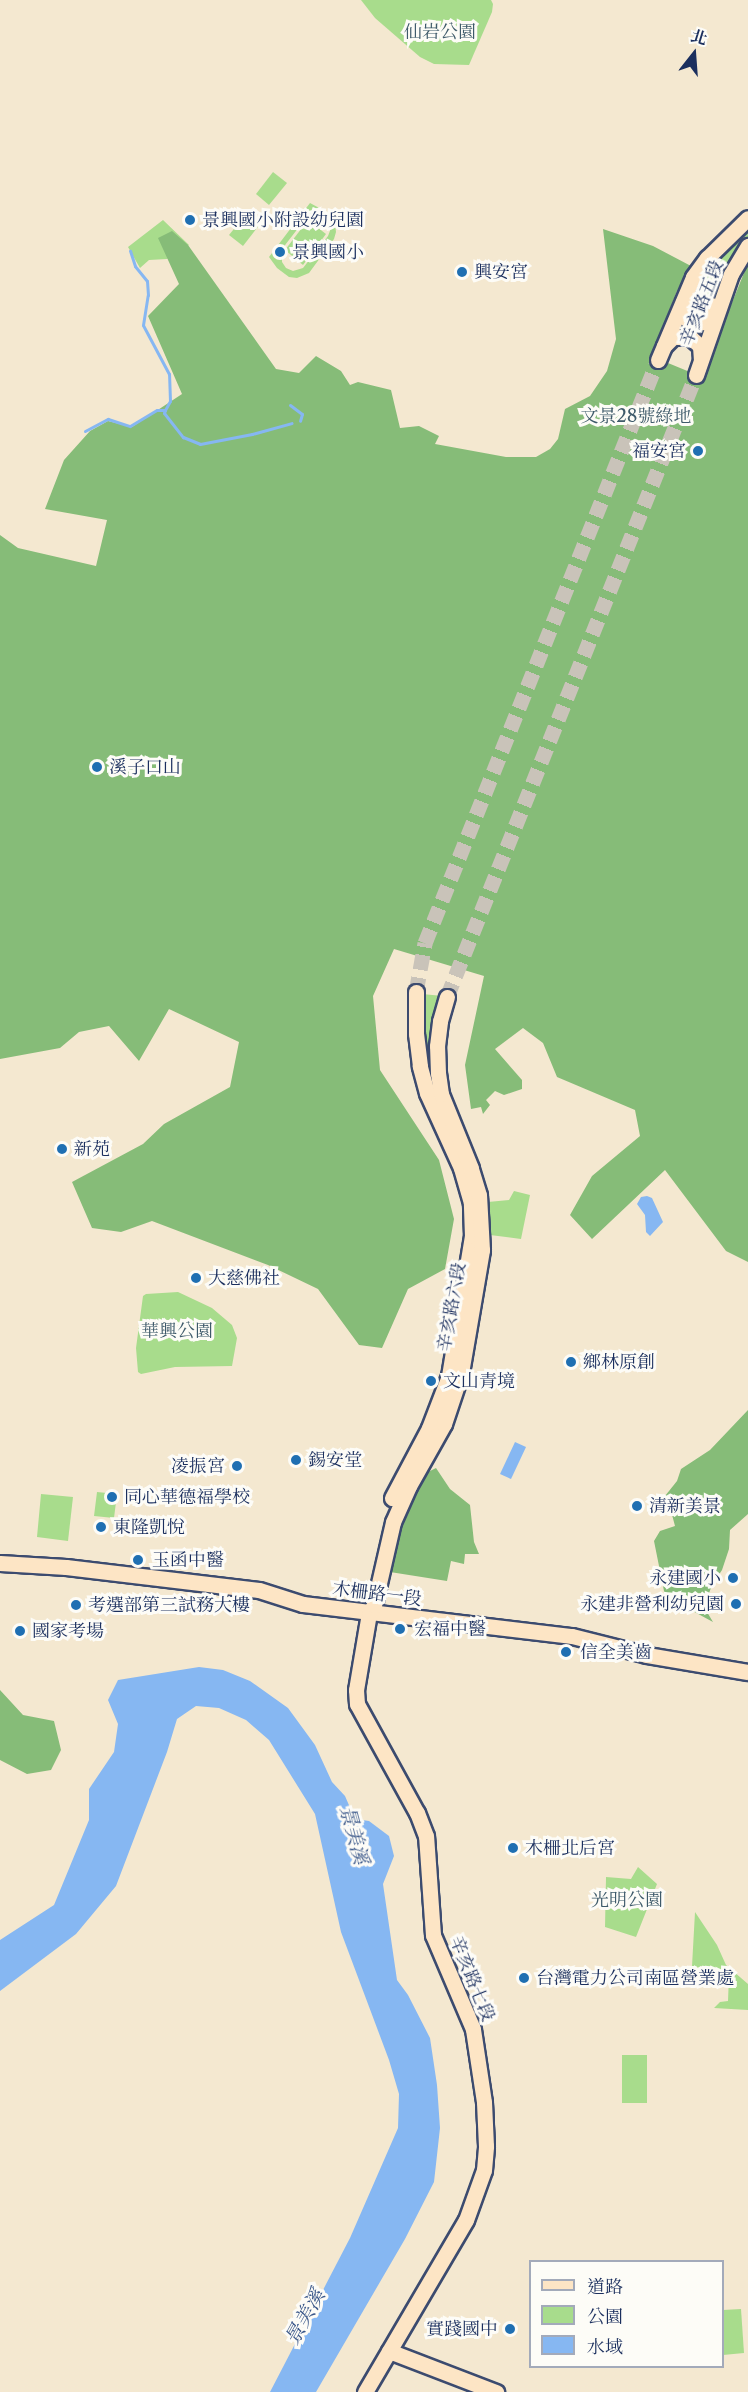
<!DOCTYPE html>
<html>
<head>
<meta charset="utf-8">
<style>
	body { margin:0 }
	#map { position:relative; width:748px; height:2392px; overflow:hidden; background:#f4e8d0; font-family:"Libre Caslon Text","Noto Serif TC",serif }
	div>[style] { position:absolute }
	.green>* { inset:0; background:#a8dc8c }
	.forest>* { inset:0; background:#86bc78 }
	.water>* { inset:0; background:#86b7f2 }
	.stream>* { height:3px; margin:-1.5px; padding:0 1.5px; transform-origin:1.5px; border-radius:1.5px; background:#86b7f2 }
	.secondary-tunnel>* { height:15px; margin-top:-7.5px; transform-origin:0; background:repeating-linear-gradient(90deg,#c9c3b9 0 15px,transparent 0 23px) }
	.roads { filter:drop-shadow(2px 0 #3c4b6f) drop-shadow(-2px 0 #3c4b6f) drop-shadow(0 2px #3c4b6f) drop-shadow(0 -2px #3c4b6f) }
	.secondary>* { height:15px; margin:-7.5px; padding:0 7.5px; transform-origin:7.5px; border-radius:7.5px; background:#fde5c5 }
	.dots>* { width:16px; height:16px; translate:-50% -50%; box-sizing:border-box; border:3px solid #fdfcf7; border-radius:50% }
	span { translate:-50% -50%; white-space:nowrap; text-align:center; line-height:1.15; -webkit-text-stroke:6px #fdfcf7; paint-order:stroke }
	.park-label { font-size:18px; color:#3e5a6a }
	.poi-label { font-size:18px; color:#1b2f5e }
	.left { translate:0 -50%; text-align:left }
	.right { translate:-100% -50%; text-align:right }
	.street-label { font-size:18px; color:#1b2f5e }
	.water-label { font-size:20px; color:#3b588a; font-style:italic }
	.legend { position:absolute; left:529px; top:2260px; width:195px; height:108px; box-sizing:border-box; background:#fdfcf7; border:2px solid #a3aaba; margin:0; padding:8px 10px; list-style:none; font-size:18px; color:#1b2f5e }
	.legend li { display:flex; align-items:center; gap:12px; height:30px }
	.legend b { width:30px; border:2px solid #a3aaba }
	.north { position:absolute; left:664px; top:24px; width:60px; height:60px; -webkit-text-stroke:4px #fdfcf7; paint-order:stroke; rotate:17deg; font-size:16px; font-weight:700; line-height:24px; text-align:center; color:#1b2f5e }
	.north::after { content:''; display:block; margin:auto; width:21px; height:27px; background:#1b2f5e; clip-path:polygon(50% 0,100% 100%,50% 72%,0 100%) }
</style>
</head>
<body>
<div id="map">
	<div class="green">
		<i style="clip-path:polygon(361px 0,491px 0,493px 4px,492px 12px,469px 65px,434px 64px,420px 57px,375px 18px)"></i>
		<i style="clip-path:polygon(273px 172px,287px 183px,269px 205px,256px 194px)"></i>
		<i style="clip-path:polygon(evenodd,310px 203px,334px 216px,336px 232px,334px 239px,309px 273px,297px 278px,289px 277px,277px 268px,269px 257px,310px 203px,317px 214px,329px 222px,331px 228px,328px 236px,303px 268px,293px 271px,286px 268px,282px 262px,282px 249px,306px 218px,317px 214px)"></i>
		<i style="clip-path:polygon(246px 214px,260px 224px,243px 246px,229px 235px)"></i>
		<i style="clip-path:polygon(163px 220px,189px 245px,167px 259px,149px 260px,140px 268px,128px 247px)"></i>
		<i style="clip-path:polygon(308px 220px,326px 234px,303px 265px,285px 250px)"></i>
		<i style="clip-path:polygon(748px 224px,748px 239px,723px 270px,705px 313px,698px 319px,685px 312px,700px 276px)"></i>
		<i style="clip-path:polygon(422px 994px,443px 996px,433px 1095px,421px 1032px)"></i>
		<i style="clip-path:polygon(514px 1191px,530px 1195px,521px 1239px,490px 1235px,488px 1202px,509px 1200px)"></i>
		<i style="clip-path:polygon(178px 1292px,212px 1308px,232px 1325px,237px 1338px,232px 1366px,175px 1367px,141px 1374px,138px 1372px,136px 1348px,143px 1296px,146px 1294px)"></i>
		<i style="clip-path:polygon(97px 1492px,117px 1494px,114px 1518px,94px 1516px)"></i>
		<i style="clip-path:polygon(41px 1494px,73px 1497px,68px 1541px,37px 1537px)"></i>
		<i style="clip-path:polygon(638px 1867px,657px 1884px,636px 1937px,605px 1927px,606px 1877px,631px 1879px)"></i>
		<i style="clip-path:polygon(695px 1912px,717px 1945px,726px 1965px,748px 1984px,748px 2010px,714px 2008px,720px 2002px,728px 2001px,729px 1975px,692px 1966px)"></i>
		<i style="clip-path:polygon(622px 2055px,647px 2055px,647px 2103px,622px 2103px)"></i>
		<i style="clip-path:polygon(741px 2309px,744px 2353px,723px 2355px,723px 2310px)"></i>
	</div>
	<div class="forest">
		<i style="clip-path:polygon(603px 229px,653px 246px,691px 266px,677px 291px,651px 356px,702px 377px,748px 263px,748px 1262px,726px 1251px,665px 1170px,592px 1239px,570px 1215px,592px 1176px,640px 1136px,635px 1110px,557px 1077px,543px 1043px,523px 1028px,495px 1049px,522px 1080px,522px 1089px,504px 1095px,495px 1091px,486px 1100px,490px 1105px,483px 1114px,481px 1107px,471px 1109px,465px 1065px,484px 976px,394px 949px,373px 996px,380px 1070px,439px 1160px,454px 1219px,445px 1269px,408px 1289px,382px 1348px,359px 1345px,318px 1289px,268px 1265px,152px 1221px,121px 1232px,92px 1228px,72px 1182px,143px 1144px,164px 1124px,230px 1087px,239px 1042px,169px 1009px,139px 1061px,109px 1026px,79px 1032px,60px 1048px,0 1059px,0 535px,18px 548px,96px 566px,107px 520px,45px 509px,64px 460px,90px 431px,108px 421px,132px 427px,182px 394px,148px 316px,179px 284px,158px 238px,172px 231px,188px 245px,276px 369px,299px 373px,316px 356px,341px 371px,350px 385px,358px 382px,391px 390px,400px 428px,419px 426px,439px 436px,435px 444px,506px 457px,536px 457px,550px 449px,558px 439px,565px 409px,590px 396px,607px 371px,616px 339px)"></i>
		<i style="clip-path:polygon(748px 1410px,748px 1514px,730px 1530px,729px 1549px,722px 1570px,712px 1585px,704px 1607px,713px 1622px,665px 1596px,654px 1541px,660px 1531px,675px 1526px,671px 1511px,666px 1512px,661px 1501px,677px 1481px,681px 1469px,710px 1450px)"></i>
		<i style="clip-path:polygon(436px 1468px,450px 1489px,470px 1505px,474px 1542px,479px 1554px,465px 1554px,464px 1564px,451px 1561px,447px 1581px,390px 1572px,404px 1517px,428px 1472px)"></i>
		<i style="clip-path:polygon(0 1690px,23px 1715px,54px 1721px,61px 1750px,51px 1770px,27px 1774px,0 1760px)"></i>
	</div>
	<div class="water">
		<i style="clip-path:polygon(647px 1196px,652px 1198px,663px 1222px,650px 1236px,646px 1232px,645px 1215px,637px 1204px,641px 1197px)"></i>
		<i style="clip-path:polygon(515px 1442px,526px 1447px,511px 1479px,500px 1474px)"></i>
		<i style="clip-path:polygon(199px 1667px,223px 1670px,250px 1681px,288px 1708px,315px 1745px,332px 1782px,345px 1796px,355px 1819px,369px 1821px,389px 1836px,394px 1856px,383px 1884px,397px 1980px,408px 1995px,430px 2038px,437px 2085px,440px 2128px,434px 2182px,405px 2239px,316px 2392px,270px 2392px,350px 2238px,398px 2128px,399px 2094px,389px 2060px,341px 1932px,315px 1814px,269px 1740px,246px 1720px,219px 1708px,196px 1706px,177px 1719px,167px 1752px,116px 1886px,76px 1934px,0 1991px,0 1940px,54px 1905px,89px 1820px,89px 1789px,114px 1752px,118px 1724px,108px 1700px,118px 1680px)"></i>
	</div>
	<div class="stream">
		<i style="left:290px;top:405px;width:15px;rotate:37deg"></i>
		<i style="left:302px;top:414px;width:7px;rotate:106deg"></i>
		<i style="left:165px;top:410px;width:3px;rotate:108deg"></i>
		<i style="left:164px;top:413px;width:31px;rotate:52deg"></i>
		<i style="left:183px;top:437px;width:18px;rotate:22deg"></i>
		<i style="left:200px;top:444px;width:53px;rotate:-10.9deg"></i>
		<i style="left:252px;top:434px;width:41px;rotate:-15.4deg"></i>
		<i style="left:85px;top:431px;width:26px;rotate:-28deg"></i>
		<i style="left:108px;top:419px;width:23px;rotate:18deg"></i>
		<i style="left:130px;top:426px;width:31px;rotate:-31deg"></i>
		<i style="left:157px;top:410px;width:8px"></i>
		<i style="left:165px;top:410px;width:10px;rotate:-61deg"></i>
		<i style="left:170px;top:401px;width:27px;rotate:-92deg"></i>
		<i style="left:169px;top:374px;width:55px;rotate:-118deg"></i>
		<i style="left:143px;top:325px;width:30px;rotate:-81deg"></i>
		<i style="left:148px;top:295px;width:14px;rotate:-94deg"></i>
		<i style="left:147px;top:281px;width:19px;rotate:-129deg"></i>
		<i style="left:135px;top:266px;width:16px;rotate:-108deg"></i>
	</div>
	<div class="secondary-tunnel">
		<i style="left:416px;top:992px;width:50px;rotate:-79.6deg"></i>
		<i style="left:425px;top:943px;width:628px;rotate:-68.22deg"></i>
		<i style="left:447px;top:997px;width:670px;rotate:-68.18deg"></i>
	</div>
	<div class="roads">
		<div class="secondary">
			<i style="left:683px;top:302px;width:14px;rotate:90deg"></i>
			<i style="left:683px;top:316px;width:13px;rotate:39deg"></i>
			<i style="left:693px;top:324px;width:10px;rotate:-11deg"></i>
			<i style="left:703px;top:322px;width:19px;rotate:-62deg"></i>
			<i style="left:664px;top:346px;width:13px;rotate:-45deg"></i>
			<i style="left:673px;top:337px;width:17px"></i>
			<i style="left:690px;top:337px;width:13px;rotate:42deg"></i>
			<i style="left:700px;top:346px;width:13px;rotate:86deg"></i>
			<i style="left:658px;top:360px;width:90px;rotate:-67.1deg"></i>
			<i style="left:693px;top:277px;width:24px;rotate:-54deg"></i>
			<i style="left:707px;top:258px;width:57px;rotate:-44.3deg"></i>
			<i style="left:696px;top:375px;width:107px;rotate:-70.9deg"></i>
			<i style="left:731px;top:274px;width:33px;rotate:-59deg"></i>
			<i style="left:392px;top:1498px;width:79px;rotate:-62.1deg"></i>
			<i style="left:429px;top:1428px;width:56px;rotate:-69deg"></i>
			<i style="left:449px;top:1376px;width:142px;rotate:-80.7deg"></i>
			<i style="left:472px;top:1236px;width:33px;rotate:-92deg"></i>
			<i style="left:471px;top:1203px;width:36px;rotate:-106deg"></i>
			<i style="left:461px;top:1168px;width:82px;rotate:-114.4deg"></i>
			<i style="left:427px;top:1093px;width:28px;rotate:-105deg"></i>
			<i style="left:420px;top:1066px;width:32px;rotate:-97deg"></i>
			<i style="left:416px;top:1034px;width:42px;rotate:-90deg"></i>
			<i style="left:0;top:1563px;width:66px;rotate:3.5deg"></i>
			<i style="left:66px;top:1567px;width:194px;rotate:6.8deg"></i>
			<i style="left:259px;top:1590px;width:46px;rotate:17.7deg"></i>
			<i style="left:303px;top:1604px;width:271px;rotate:6.8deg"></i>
			<i style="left:572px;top:1636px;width:77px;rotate:14.2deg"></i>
			<i style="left:647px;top:1655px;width:102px;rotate:9.6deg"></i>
			<i style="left:389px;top:2351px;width:115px;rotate:21deg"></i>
			<i style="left:365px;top:2392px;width:199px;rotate:-59.6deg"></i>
			<i style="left:466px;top:2220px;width:53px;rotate:-70.2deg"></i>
			<i style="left:484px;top:2170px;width:24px;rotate:-85deg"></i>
			<i style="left:486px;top:2146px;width:44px;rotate:-92.6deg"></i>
			<i style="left:484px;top:2102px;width:74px;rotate:-98.6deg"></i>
			<i style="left:473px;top:2029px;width:102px;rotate:-113.1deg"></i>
			<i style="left:433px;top:1935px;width:99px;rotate:-94deg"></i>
			<i style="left:426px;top:1836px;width:25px;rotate:-111deg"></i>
			<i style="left:417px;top:1813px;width:124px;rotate:-118.8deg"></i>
			<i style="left:357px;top:1704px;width:14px;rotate:-94deg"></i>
			<i style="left:356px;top:1690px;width:78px;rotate:-80.4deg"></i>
			<i style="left:369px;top:1613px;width:9px;rotate:-58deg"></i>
			<i style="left:374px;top:1605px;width:85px;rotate:-77.1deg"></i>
			<i style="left:393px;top:1522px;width:39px;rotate:-66deg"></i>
			<i style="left:409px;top:1486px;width:71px;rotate:-60.6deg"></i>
			<i style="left:444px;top:1424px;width:54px;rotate:-71.6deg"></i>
			<i style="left:461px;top:1373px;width:125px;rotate:-80.3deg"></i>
			<i style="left:482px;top:1250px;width:55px;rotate:-93.1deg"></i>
			<i style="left:479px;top:1195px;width:28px;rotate:-107deg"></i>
			<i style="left:471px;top:1168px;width:80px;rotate:-112.1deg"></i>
			<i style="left:441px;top:1094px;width:21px;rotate:-98deg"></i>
			<i style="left:438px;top:1073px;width:27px;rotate:-92deg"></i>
			<i style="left:437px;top:1046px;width:25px;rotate:-83deg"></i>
			<i style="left:440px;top:1021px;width:25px;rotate:-74deg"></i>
		</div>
	</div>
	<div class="dots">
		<i style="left:190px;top:220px;background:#1f6fb2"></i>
		<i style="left:280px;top:252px;background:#1f6fb2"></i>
		<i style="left:462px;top:272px;background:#1f6fb2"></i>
		<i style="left:698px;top:451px;background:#1f6fb2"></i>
		<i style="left:97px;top:767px;background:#1f6fb2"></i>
		<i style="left:62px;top:1149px;background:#1f6fb2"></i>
		<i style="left:196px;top:1278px;background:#1f6fb2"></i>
		<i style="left:571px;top:1362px;background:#1f6fb2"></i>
		<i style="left:431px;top:1381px;background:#1f6fb2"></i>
		<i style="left:296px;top:1460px;background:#1f6fb2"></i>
		<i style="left:237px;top:1466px;background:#1f6fb2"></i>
		<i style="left:112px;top:1497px;background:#1f6fb2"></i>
		<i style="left:637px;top:1506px;background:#1f6fb2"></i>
		<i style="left:101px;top:1527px;background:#1f6fb2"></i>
		<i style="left:138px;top:1560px;background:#1f6fb2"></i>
		<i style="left:733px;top:1578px;background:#1f6fb2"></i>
		<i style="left:736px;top:1604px;background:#1f6fb2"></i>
		<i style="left:76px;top:1605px;background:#1f6fb2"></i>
		<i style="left:400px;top:1629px;background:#1f6fb2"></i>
		<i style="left:20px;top:1631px;background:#1f6fb2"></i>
		<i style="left:566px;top:1652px;background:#1f6fb2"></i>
		<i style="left:513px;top:1848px;background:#1f6fb2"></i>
		<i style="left:524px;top:1978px;background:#1f6fb2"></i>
		<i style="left:510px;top:2329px;background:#1f6fb2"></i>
	</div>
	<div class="park-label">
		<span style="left:440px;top:32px">仙岩公園</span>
		<span style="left:636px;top:416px">文景28號綠地</span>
		<span style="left:177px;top:1331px">華興公園</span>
		<span style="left:627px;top:1900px">光明公園</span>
	</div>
	<div class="poi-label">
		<span class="left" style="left:202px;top:220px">景興國小附設幼兒園</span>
		<span class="left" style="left:292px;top:252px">景興國小</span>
		<span class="left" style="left:474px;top:272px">興安宮</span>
		<span class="right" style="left:686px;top:451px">福安宮</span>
		<span class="left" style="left:109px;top:767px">溪子口山</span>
		<span class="left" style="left:74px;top:1149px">新苑</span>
		<span class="left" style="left:208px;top:1278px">大慈佛社</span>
		<span class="left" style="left:583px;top:1362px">鄉林原創</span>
		<span class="left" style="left:443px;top:1381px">文山青境</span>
		<span class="left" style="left:308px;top:1460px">錫安堂</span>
		<span class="right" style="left:225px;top:1466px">凌振宮</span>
		<span class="left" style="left:124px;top:1497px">同心華德福學校</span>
		<span class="left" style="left:649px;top:1506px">清新美景</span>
		<span class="left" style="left:113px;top:1527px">東隆凱悅</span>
		<span class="left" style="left:152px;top:1560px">玉函中醫</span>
		<span class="right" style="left:721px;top:1578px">永建國小</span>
		<span class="right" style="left:724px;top:1604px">永建非營利幼兒園</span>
		<span class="left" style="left:88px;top:1605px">考選部第三試務大樓</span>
		<span class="left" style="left:414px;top:1629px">宏福中醫</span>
		<span class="left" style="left:32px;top:1631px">國家考場</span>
		<span class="left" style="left:580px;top:1652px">信全美齒</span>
		<span class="left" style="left:525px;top:1848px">木柵北后宮</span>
		<span class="left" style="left:536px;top:1978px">台灣電力公司南區營業處</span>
		<span class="right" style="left:498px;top:2329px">實踐國中</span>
	</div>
	<div class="street-label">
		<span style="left:702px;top:303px;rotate:-69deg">辛亥路五段</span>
		<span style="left:452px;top:1307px;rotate:-80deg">辛亥路六段</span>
		<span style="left:377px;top:1594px;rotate:7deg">木柵路一段</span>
		<span style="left:472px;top:1979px;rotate:68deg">辛亥路七段</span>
	</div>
	<div class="water-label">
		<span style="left:354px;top:1835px;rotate:75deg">景美溪</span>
		<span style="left:305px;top:2317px;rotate:-61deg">景美溪</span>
	</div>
	<ul class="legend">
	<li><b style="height:8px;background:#fde5c5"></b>道路</li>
	<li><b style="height:16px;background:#a8dc8c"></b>公園</li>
	<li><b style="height:16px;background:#86b7f2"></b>水域</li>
	</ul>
	<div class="north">北</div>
</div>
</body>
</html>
